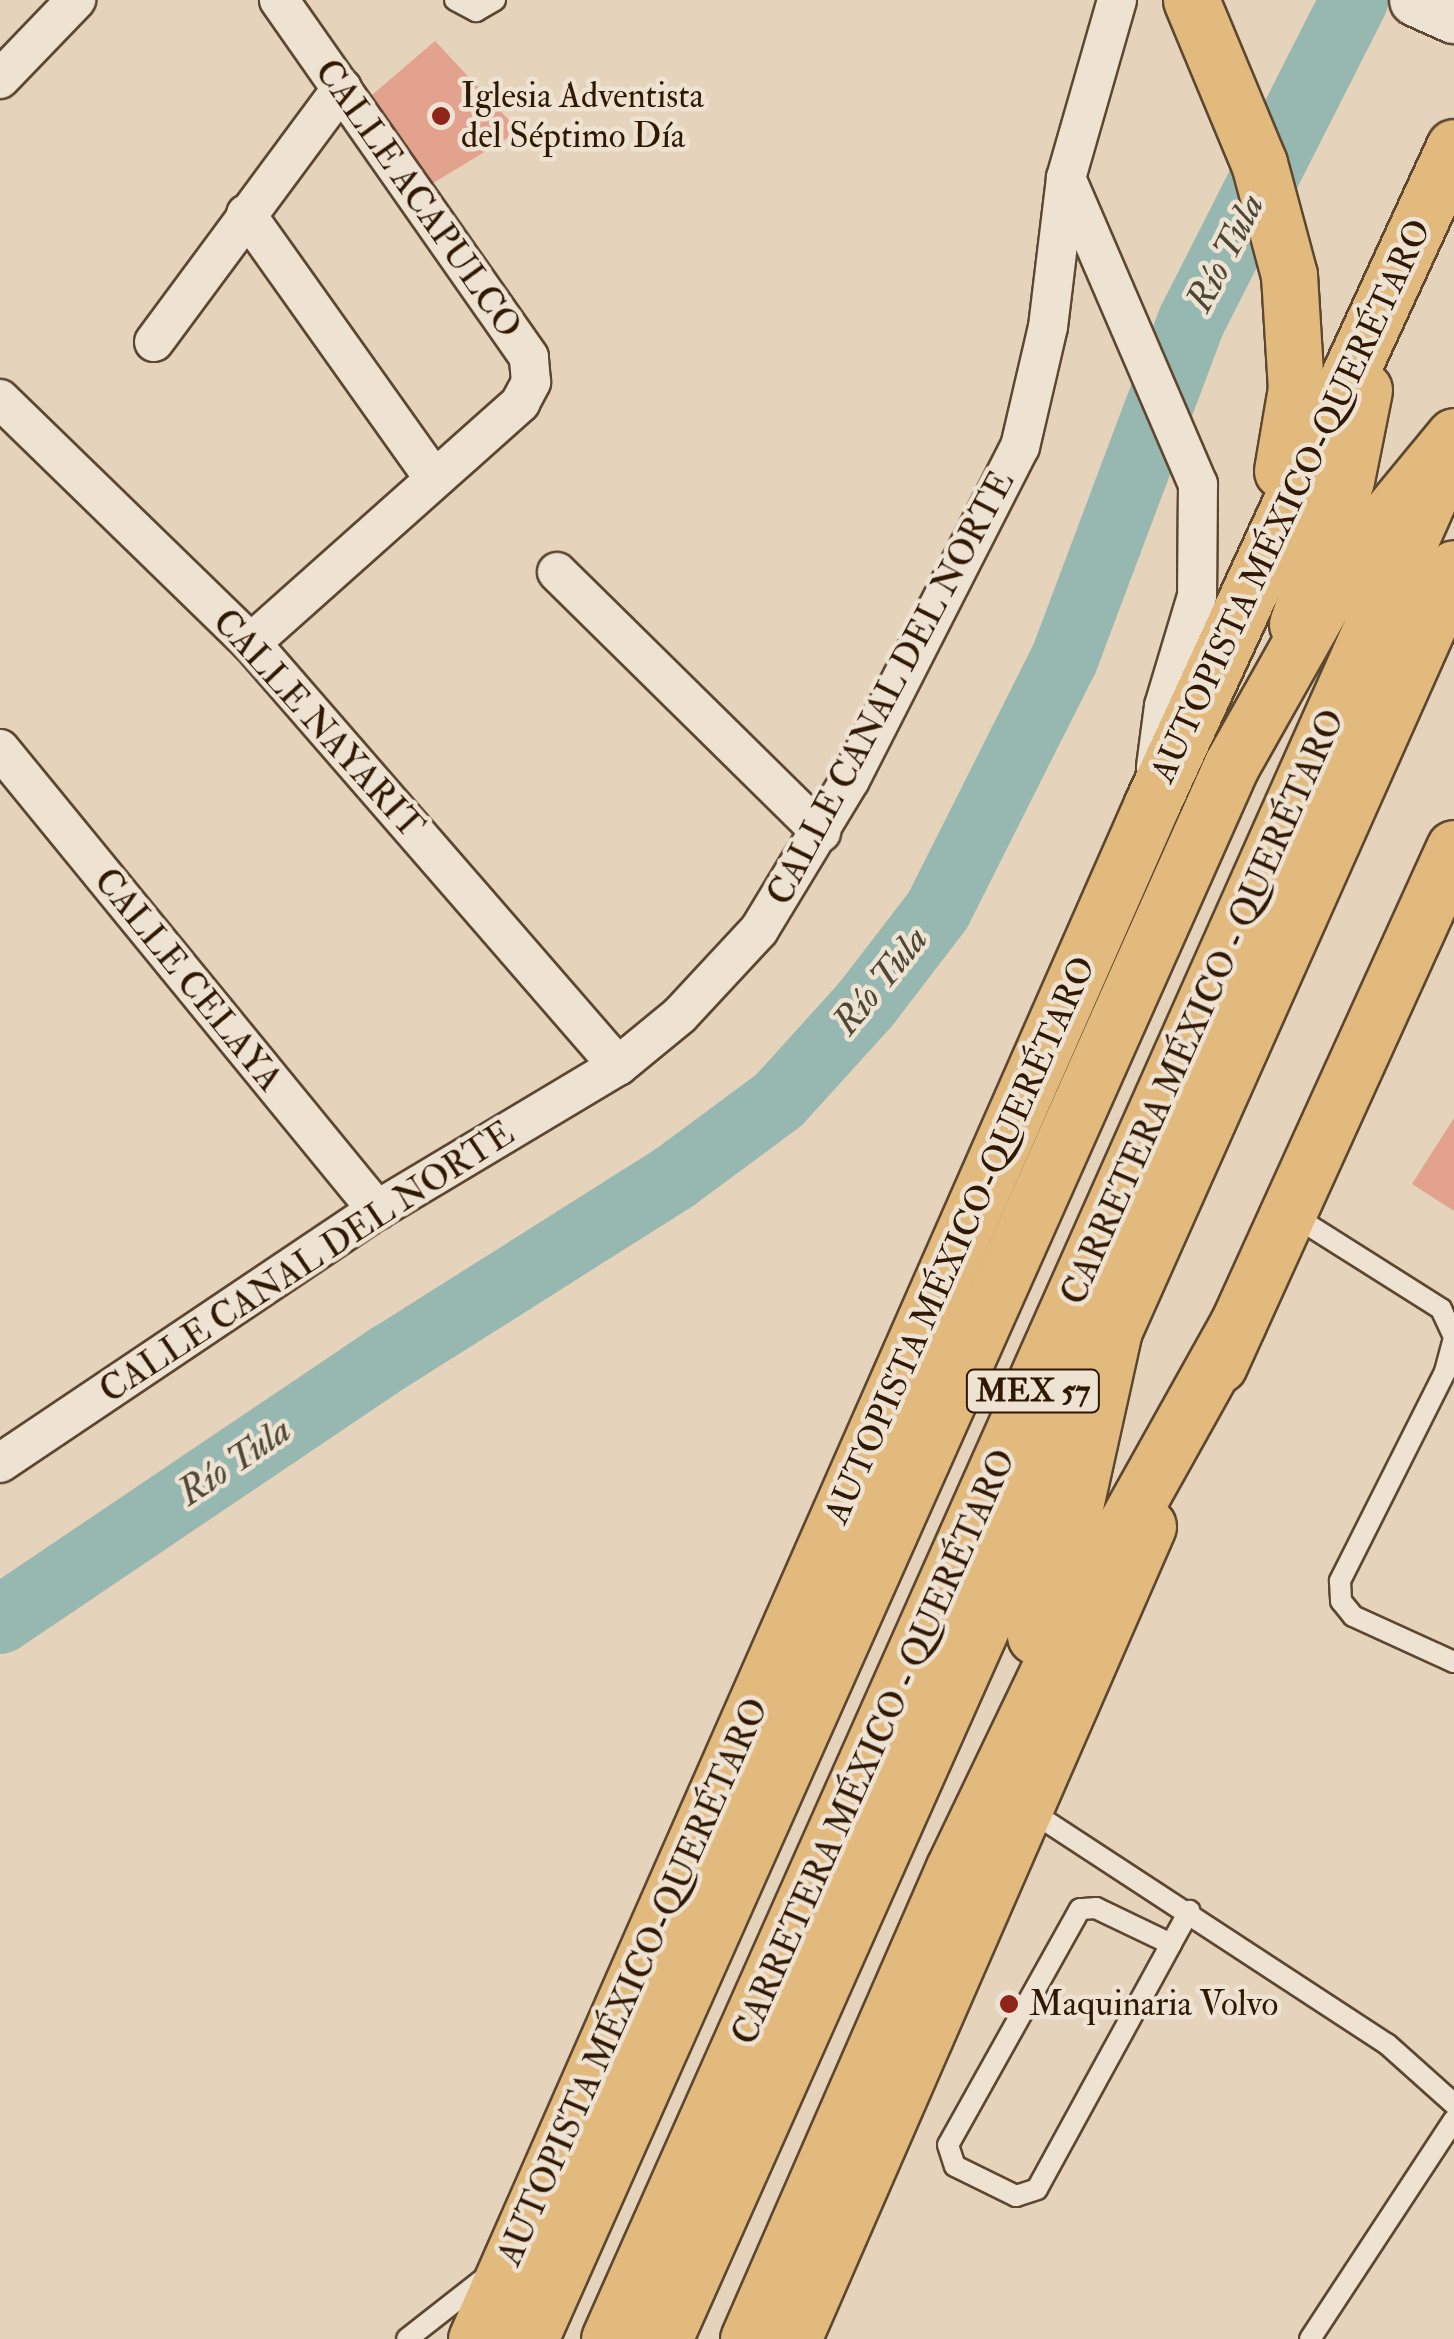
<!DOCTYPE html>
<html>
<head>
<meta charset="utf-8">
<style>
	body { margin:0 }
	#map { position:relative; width:1454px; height:2339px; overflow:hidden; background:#e5d3bc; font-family:"IM FELL Double Pica",serif }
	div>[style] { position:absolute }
	.river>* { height:68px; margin:-34px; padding:0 34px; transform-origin:34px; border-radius:34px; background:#96b8b0 }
	.building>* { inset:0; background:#e2a28d }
	.roads { filter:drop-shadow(2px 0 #5d4730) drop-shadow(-2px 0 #5d4730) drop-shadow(0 2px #5d4730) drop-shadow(0 -2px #5d4730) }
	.service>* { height:20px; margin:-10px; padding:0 10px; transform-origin:10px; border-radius:10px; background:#eee2d3 }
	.minor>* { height:38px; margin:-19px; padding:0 19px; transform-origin:19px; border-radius:19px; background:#eee2d3 }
	.secondary>* { height:52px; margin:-26px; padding:0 26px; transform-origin:26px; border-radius:26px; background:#eee2d3 }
	.primary>* { height:55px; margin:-27.5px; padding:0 27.5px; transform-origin:27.5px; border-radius:27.5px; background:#e2ba7e }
	.trunk>* { height:55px; margin:-27.5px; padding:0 27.5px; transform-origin:27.5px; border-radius:27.5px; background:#e2ba7e }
	.motorway>* { height:55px; margin:-27.5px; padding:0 27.5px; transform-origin:27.5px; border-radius:27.5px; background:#e2ba7e }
	.dots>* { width:28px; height:28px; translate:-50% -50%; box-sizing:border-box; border:5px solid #eee2d3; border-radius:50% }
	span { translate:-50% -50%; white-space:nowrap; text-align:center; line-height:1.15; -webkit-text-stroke:9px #eee2d3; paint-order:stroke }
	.shield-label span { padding:2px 8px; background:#eee2d3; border:2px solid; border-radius:8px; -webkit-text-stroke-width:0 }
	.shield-label { font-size:32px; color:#301801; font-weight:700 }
	.poi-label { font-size:35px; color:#301801 }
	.left { translate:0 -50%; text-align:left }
	.street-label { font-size:35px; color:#301801 }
	.water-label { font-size:38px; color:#4f4836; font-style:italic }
</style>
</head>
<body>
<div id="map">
	<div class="river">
		<i style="left:0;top:1620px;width:473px;rotate:-34deg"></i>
		<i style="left:392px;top:1356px;width:335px;rotate:-32.3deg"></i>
		<i style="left:675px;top:1177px;width:129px;rotate:-36.5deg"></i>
		<i style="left:779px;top:1100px;width:130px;rotate:-47.8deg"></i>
		<i style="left:866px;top:1004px;width:118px;rotate:-52.5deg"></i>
		<i style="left:938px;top:910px;width:280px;rotate:-63.3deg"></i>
		<i style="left:1064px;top:660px;width:363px;rotate:-69.4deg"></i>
		<i style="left:1192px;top:320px;width:359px;rotate:-63.1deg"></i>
	</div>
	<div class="building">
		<i style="clip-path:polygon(435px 41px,519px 131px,430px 185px,365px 101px)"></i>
		<i style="clip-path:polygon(1454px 1118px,1454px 1211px,1412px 1184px)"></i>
	</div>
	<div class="roads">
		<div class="service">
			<i style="left:455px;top:0;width:24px;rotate:28deg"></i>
			<i style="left:476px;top:11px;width:22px;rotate:-30deg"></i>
			<i style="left:1291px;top:1214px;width:178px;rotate:32.3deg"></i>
			<i style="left:1441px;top:1309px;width:31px;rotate:65deg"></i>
			<i style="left:1454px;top:1338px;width:35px;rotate:105deg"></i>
			<i style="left:1445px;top:1372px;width:234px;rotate:116.7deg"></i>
			<i style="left:1340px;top:1581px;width:20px;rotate:87deg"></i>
			<i style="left:1341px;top:1601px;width:19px;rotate:51deg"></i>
			<i style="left:1353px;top:1616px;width:111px;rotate:24.5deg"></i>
			<i style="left:1026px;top:1808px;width:431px;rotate:33.2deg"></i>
			<i style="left:1387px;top:2044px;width:90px;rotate:41.8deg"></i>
			<i style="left:1171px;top:1944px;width:83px;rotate:-154.4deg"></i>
			<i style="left:1096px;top:1908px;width:16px;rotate:176deg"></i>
			<i style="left:1080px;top:1909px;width:270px;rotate:119.2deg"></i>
			<i style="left:948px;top:2145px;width:22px;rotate:72deg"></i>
			<i style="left:955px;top:2166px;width:68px;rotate:26.2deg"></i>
			<i style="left:1016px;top:2196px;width:22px;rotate:-18deg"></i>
			<i style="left:1037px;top:2189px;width:279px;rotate:-61.3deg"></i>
			<i style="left:1171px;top:1944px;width:38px;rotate:-61deg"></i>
			<i style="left:407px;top:2339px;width:100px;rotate:-38.1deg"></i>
			<i style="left:1310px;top:2339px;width:262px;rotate:-56.7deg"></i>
		</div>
		<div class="minor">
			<i style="left:0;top:79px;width:110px;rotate:-46.1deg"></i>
			<i style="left:1066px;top:178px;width:333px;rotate:66.7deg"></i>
			<i style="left:1198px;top:484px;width:112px;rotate:90.5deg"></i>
			<i style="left:1197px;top:596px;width:115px;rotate:106.7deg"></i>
			<i style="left:1164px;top:706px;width:62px;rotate:97.5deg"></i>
			<i style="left:246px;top:214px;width:323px;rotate:54.6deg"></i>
			<i style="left:154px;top:342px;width:316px;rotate:-53.5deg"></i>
			<i style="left:0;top:399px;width:350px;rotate:44.2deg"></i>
			<i style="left:251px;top:643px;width:560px;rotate:49.05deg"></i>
			<i style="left:557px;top:572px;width:371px;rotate:44.6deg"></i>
			<i style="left:251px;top:643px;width:361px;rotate:-41.7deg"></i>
			<i style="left:520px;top:403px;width:24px;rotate:-62deg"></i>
			<i style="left:531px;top:382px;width:25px;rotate:-95deg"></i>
			<i style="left:529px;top:357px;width:436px;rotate:-125deg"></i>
			<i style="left:0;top:749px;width:596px;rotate:50.72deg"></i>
			<i style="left:0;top:1463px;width:454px;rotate:-33.9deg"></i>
			<i style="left:377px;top:1210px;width:281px;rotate:-30.9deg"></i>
			<i style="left:618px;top:1066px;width:80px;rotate:-39.4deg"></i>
			<i style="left:680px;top:1015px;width:116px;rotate:-47.1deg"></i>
			<i style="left:759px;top:930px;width:175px;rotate:-58.8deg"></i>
			<i style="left:850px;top:780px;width:374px;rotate:-63deg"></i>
			<i style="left:1020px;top:447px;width:123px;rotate:-76.9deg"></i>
			<i style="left:1048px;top:327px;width:150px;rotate:-83.1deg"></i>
			<i style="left:1066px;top:178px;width:185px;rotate:-74deg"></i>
		</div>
		<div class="secondary">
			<i style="left:1416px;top:0;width:42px;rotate:24.1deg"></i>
		</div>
		<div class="primary">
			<i style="left:1191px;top:0;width:177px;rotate:67.4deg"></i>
			<i style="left:1259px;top:163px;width:116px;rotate:75deg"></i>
			<i style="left:1289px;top:275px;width:113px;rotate:86.5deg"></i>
			<i style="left:1296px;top:388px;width:84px;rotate:99.6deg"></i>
			<i style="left:1297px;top:624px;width:152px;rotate:-71.2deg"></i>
			<i style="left:1346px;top:480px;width:92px;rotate:-78.7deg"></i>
			<i style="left:1219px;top:1365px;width:568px;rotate:-65.56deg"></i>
			<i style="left:476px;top:2339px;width:1677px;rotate:-66.23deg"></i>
			<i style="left:1152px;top:804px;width:723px;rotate:-65.31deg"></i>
			<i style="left:793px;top:2339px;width:887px;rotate:-66.41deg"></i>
		</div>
		<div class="trunk">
			<i style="left:609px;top:2339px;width:2065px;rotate:-65.99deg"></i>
			<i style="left:664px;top:2339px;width:1939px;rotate:-65.96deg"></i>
		</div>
		<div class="motorway">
			<i style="left:1035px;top:1636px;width:136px;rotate:-72.9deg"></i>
			<i style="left:1075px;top:1506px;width:185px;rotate:-77.5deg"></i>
			<i style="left:530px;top:2339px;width:1722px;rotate:-65.98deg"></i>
			<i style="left:1231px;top:766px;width:216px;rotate:-60.6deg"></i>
			<i style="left:1337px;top:578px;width:184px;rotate:-50.5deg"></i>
			<i style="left:748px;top:2339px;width:512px;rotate:-66.39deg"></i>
			<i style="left:953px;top:1870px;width:285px;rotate:-64.4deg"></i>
			<i style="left:1076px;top:1613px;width:332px;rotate:-60.8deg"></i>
		</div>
	</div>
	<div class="dots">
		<i style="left:441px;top:116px;background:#8f2418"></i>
		<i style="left:1009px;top:2004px;background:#8f2418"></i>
	</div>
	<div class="shield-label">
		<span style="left:1033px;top:1391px">MEX 57</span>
	</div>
	<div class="poi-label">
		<span class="left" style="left:461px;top:116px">Iglesia Adventista<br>del Séptimo Día</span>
		<span class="left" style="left:1029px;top:2004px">Maquinaria Volvo</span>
	</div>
	<div class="street-label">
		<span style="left:418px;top:199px;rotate:55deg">CALLE ACAPULCO</span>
		<span style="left:1291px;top:501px;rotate:-65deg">AUTOPISTA MÉXICO-QUERÉTARO</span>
		<span style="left:891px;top:688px;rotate:-62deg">CALLE CANAL DEL NORTE</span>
		<span style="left:318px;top:724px;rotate:48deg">CALLE NAYARIT</span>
		<span style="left:188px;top:980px;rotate:51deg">CALLE CELAYA</span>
		<span style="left:1203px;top:1007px;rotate:-66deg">CARRETERA MÉXICO - QUERÉTARO</span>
		<span style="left:960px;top:1240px;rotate:-66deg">AUTOPISTA MÉXICO-QUERÉTARO</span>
		<span style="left:307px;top:1262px;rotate:-33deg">CALLE CANAL DEL NORTE</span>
		<span style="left:874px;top:1747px;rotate:-66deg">CARRETERA MÉXICO - QUERÉTARO</span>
		<span style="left:633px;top:1982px;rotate:-66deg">AUTOPISTA MÉXICO-QUERÉTARO</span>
	</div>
	<div class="water-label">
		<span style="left:1226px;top:253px;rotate:-63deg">Río Tula</span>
		<span style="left:881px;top:981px;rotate:-51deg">Río Tula</span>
		<span style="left:235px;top:1462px;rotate:-34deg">Río Tula</span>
	</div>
</div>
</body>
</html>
